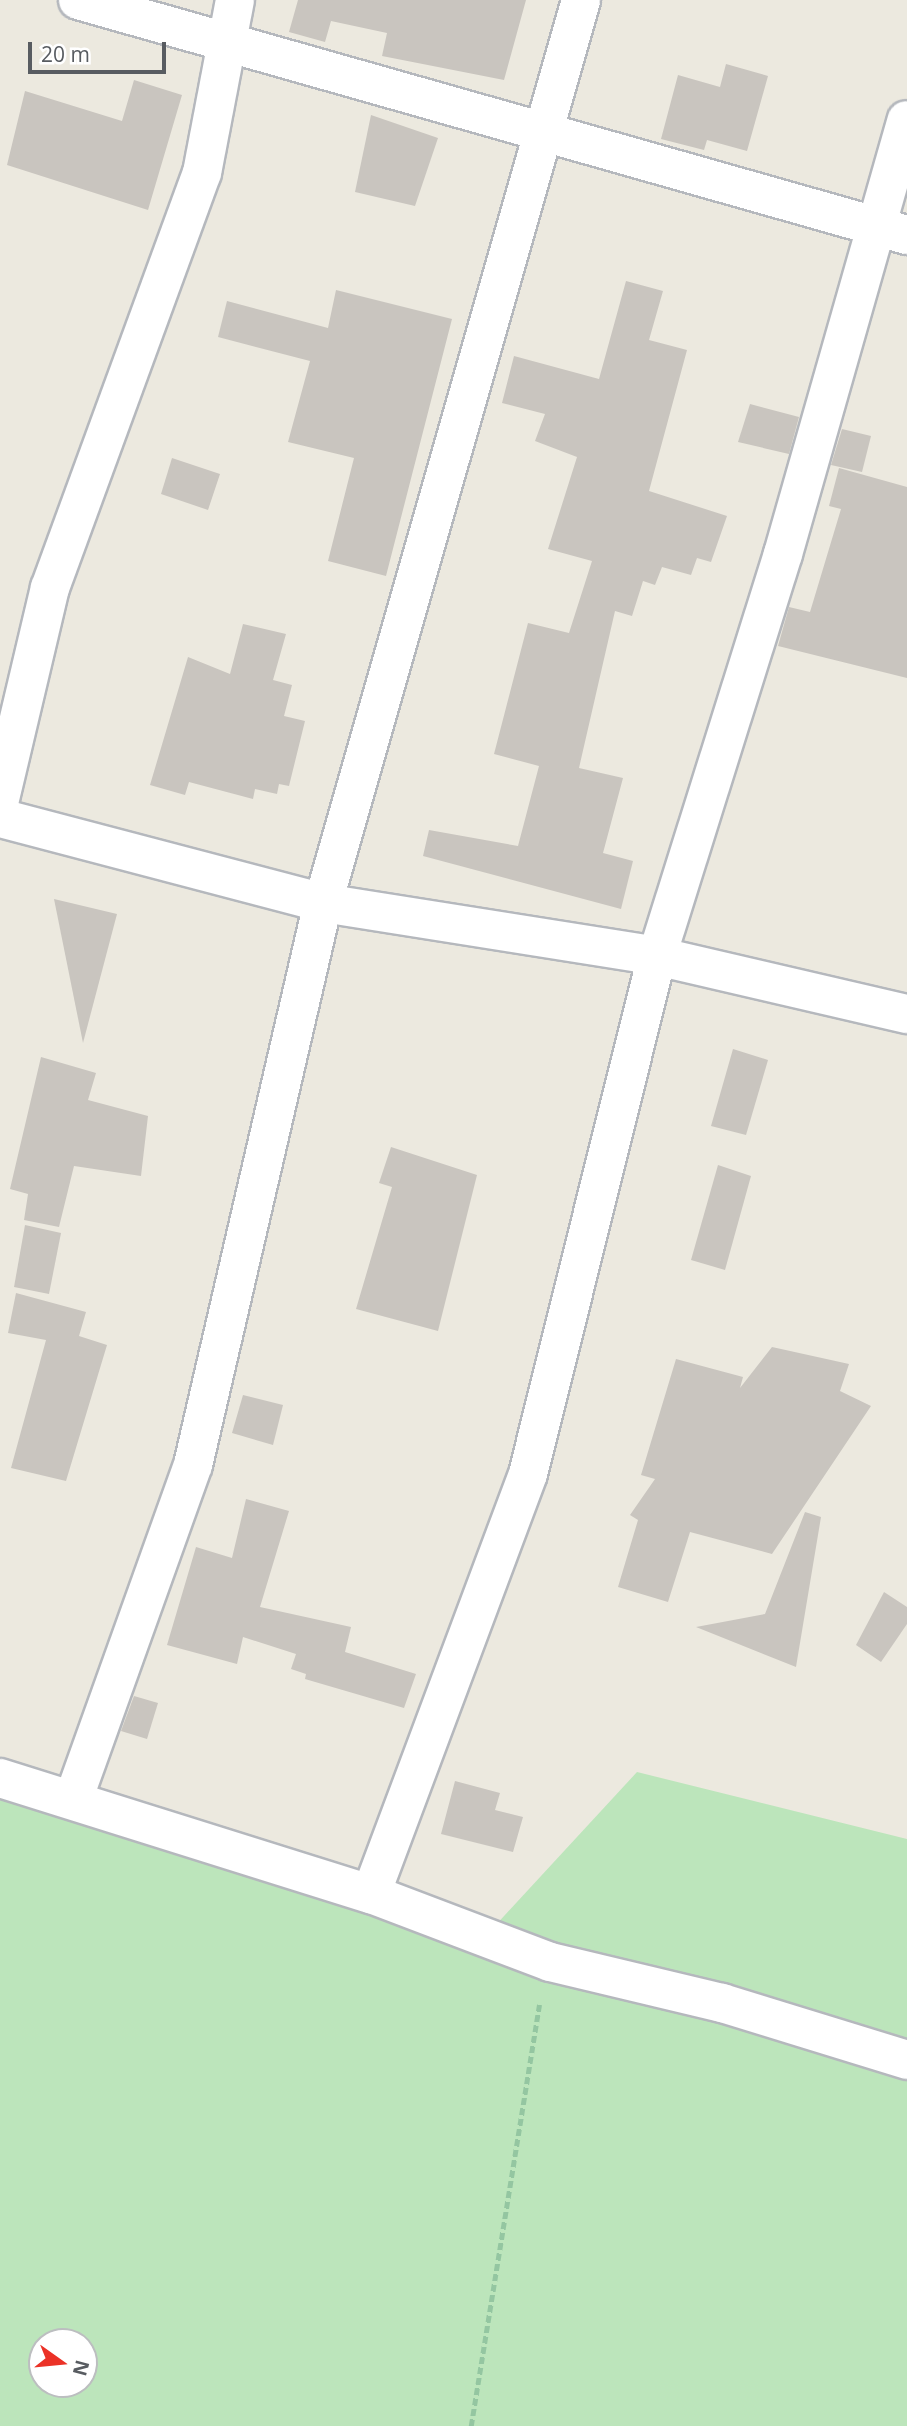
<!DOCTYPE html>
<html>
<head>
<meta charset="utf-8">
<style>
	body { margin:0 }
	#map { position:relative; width:907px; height:2426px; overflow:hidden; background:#ece9df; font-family:"Open Sans",sans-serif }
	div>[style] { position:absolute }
	.green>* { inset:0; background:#bce5bb }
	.building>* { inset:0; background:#c9c5bf }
	.path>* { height:4.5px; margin-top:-2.25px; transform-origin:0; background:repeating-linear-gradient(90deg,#94c6a1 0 7px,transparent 0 10.5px) }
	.roads { filter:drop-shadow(2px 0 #b5b8bd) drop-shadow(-2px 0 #b5b8bd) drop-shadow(0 2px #b5b8bd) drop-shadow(0 -2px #b5b8bd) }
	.street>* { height:38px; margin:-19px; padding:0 19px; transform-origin:19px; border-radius:19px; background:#fff }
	span { translate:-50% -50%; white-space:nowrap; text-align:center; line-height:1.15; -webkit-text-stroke:5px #fff; paint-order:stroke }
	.north { position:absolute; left:28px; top:2328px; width:70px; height:70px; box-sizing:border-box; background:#fff; border:2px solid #bcbec0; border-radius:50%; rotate:105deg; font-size:19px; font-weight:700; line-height:28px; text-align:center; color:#585c61 }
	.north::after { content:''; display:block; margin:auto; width:24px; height:32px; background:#eb3227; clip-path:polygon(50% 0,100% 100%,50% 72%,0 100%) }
	.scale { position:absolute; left:28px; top:42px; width:138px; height:32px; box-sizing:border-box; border:4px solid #585c61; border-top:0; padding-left:9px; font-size:21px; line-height:24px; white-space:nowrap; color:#585c61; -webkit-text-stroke:5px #fff; paint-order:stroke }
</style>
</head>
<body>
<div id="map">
	<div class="green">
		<i style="clip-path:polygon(evenodd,637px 1772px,907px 1839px,907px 2426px,0 2426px,0 1788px,493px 1928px,637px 1772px,42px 2342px,84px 2342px,84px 2384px,42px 2384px,42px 2342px)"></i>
	</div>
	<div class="building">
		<i style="clip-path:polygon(298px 0,526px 0,504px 80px,382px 56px,387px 33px,331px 21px,325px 42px,289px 32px)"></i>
		<i style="clip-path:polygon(726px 64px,768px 76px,747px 151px,707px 140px,704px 150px,661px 139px,678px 75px,720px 87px)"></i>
		<i style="clip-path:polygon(134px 80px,182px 95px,148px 210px,7px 165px,25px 91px,122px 121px)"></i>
		<i style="clip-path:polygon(371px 115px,438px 138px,415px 206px,355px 192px)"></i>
		<i style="clip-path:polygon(626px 281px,663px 291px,649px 340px,687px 350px,649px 491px,727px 516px,711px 562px,697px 558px,691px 575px,662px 567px,655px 585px,643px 581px,632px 616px,615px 611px,579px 768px,623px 778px,603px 853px,633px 861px,621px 909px,423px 856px,429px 830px,518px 846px,539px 766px,494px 754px,528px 623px,569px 633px,592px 561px,548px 549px,577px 457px,535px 441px,545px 414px,502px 403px,514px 356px,599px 379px)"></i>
		<i style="clip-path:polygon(336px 290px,452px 319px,386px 576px,328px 561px,354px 458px,288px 442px,310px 361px,218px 337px,227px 301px,328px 328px)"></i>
		<i style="clip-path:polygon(750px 404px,799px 417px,789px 454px,738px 442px)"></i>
		<i style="clip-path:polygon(842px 429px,871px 436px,862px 472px,831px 465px)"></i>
		<i style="clip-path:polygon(172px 458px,220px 474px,208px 510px,161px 494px)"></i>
		<i style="clip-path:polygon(839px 468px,907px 487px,907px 678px,778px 646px,789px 607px,810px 612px,841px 509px,829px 506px)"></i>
		<i style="clip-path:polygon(243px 624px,286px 634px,273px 680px,292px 685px,284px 716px,305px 721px,289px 786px,279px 784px,277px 794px,255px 789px,253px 799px,189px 782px,185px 795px,150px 785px,188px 657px,230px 674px)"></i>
		<i style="clip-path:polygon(54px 899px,117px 914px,83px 1043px)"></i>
		<i style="clip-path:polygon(733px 1049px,768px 1060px,746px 1135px,711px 1126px)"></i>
		<i style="clip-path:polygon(41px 1057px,96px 1073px,88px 1100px,148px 1116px,141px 1176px,74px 1166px,59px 1227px,24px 1220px,28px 1194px,10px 1189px)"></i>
		<i style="clip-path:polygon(391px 1147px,477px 1175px,438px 1331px,356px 1309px,392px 1187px,379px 1183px)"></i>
		<i style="clip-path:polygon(718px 1165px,751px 1176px,725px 1270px,691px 1260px)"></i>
		<i style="clip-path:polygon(25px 1225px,61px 1233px,49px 1294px,14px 1287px)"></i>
		<i style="clip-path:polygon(16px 1293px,86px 1312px,79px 1336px,107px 1345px,66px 1481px,11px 1468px,46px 1340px,8px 1333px)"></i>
		<i style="clip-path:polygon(772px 1347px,849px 1364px,840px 1391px,871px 1406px,772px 1554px,690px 1532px,668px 1602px,618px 1587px,638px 1520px,630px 1515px,655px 1479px,641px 1475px,676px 1359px,743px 1377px,740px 1388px)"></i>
		<i style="clip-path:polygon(243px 1395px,283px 1405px,273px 1445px,232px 1433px)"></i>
		<i style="clip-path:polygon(246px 1499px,289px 1511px,260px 1607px,351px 1627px,345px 1652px,416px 1674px,404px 1708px,305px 1679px,306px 1674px,291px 1669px,296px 1654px,243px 1637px,237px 1664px,167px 1645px,196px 1547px,232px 1558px)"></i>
		<i style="clip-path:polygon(805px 1512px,821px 1517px,796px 1667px,696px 1627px,765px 1614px)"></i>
		<i style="clip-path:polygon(884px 1592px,907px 1607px,907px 1624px,881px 1662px,856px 1645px)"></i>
		<i style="clip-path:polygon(134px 1696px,158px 1703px,147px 1739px,121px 1731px)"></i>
		<i style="clip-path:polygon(455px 1781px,500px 1793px,495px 1810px,523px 1817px,513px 1852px,441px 1834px)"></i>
	</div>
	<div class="path">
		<i style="left:471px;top:2426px;width:427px;rotate:-80.8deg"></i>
	</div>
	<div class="roads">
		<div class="street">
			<i style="left:78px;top:0;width:862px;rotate:15.83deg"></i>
			<i style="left:0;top:799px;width:217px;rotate:-76.7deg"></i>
			<i style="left:50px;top:588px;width:442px;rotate:-69.9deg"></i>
			<i style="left:202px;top:173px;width:176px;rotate:-79.2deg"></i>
			<i style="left:0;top:818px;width:334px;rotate:14.7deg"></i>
			<i style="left:323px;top:903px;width:338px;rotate:9deg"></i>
			<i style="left:657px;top:956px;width:257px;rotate:13.1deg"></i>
			<i style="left:0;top:1778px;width:389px;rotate:17.4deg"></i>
			<i style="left:371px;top:1894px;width:191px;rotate:20.8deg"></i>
			<i style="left:550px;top:1962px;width:177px;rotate:13.4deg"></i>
			<i style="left:722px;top:2003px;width:194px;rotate:17.1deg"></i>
			<i style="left:73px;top:1800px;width:356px;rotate:-70.3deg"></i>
			<i style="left:193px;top:1465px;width:577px;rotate:-76.98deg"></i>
			<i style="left:323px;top:903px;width:939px;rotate:-74.05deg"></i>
			<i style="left:371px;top:1894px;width:448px;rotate:-69.5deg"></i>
			<i style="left:528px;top:1474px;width:534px;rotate:-76.02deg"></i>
			<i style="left:657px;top:956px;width:421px;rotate:-72.6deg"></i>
			<i style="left:783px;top:554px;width:451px;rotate:-74.1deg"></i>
		</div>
	</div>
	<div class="north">N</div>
	<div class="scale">20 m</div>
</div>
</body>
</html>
